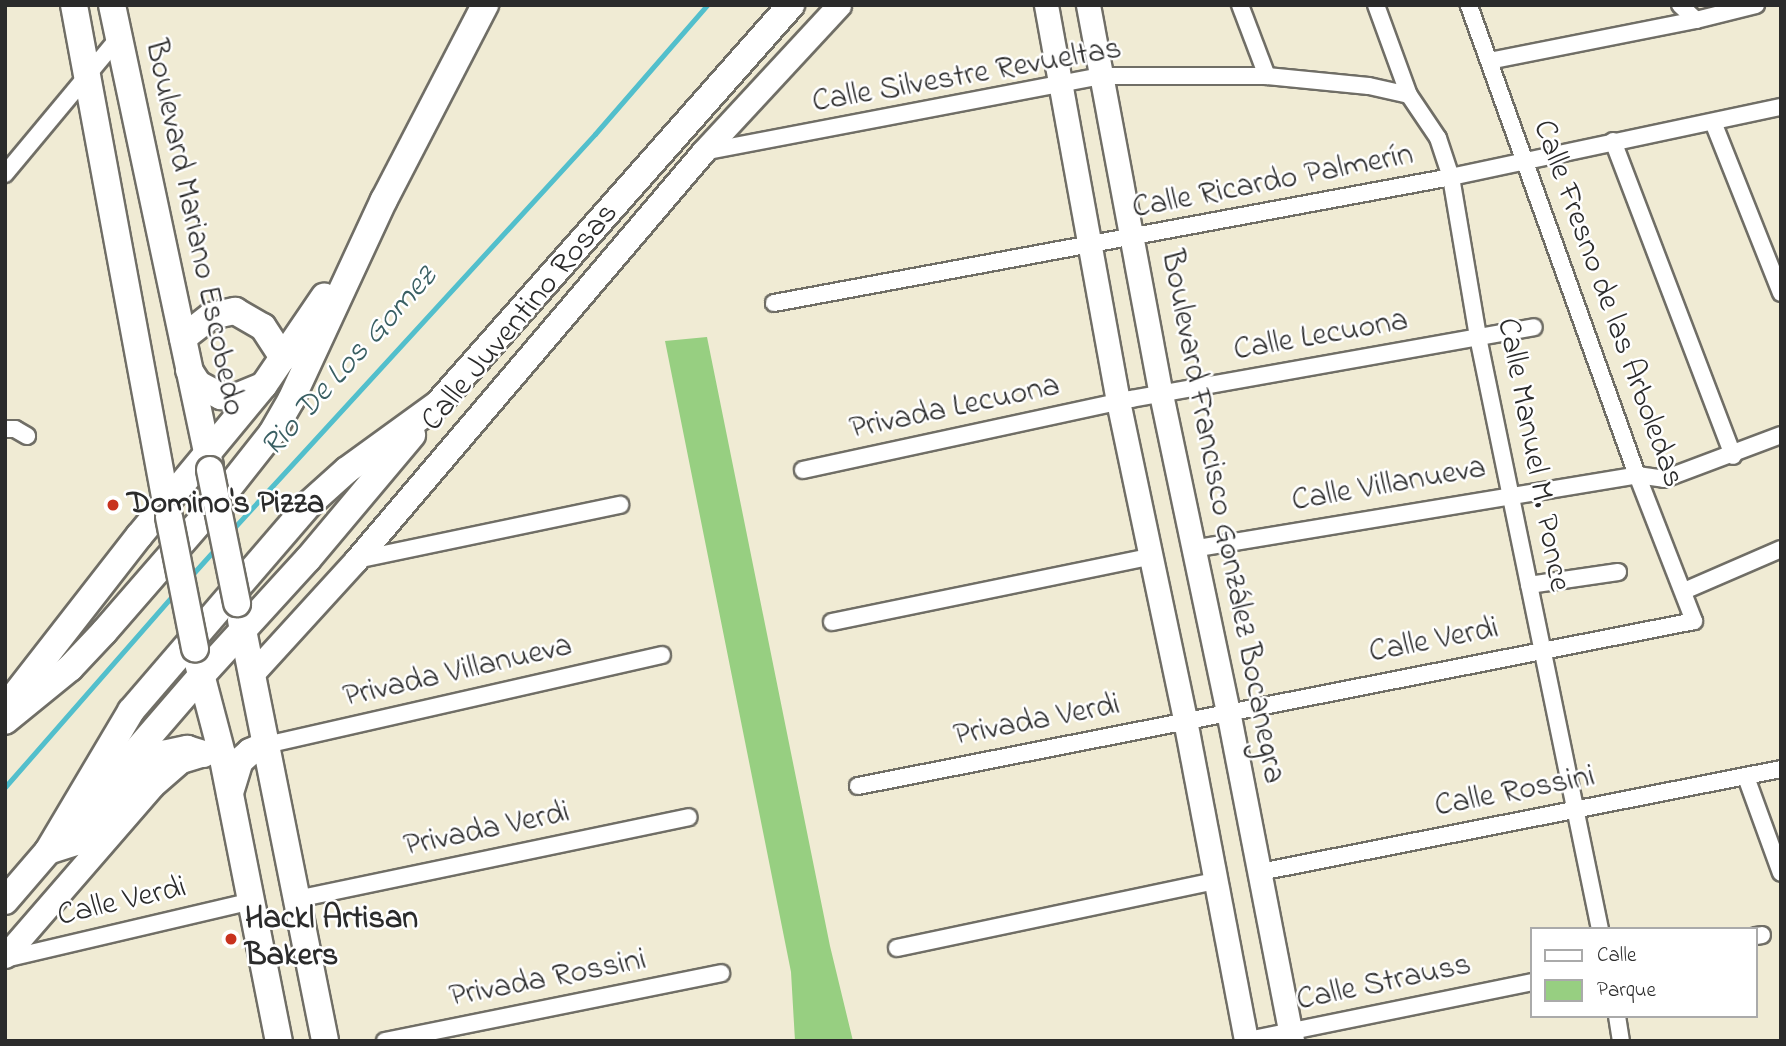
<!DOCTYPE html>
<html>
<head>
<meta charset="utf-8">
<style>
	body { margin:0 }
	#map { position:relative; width:1786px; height:1046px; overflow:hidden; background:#f0ebd4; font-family:"Indie Flower",sans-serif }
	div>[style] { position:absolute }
	.green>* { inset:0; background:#97cf81 }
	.stream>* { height:5px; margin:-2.5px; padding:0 2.5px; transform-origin:2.5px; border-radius:2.5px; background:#52bfcc }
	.roads { filter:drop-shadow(2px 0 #706e66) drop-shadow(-2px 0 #706e66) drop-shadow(0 2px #706e66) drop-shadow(0 -2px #706e66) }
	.street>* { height:16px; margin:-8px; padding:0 8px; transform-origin:8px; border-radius:8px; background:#fff }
	.secondary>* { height:23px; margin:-11.5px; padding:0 11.5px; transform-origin:11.5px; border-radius:11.5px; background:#fff }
	.primary>* { height:26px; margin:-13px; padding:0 13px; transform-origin:13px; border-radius:13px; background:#fff }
	.bridges { filter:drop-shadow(2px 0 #706e66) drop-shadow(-2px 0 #706e66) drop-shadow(0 2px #706e66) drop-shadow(0 -2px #706e66) }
	.primary-bridge>* { height:26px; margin:-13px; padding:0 13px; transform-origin:13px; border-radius:13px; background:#fff }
	.dots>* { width:19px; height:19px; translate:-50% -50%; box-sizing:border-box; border:4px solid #fff; border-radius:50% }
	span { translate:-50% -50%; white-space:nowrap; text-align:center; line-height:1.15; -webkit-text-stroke:5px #fff; paint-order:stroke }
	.street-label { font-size:32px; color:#2b2b2b }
	.poi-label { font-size:32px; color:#2b2b2b; font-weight:700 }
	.left { translate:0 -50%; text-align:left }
	.water-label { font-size:33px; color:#395f63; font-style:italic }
	.frame { position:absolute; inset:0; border:7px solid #2b2b2b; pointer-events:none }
	.legend { position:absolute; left:1530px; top:927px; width:228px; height:91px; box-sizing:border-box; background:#fff; border:2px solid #aaa; margin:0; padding:9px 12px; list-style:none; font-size:21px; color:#2b2b2b }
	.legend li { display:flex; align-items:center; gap:14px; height:35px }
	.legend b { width:35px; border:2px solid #aaa }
</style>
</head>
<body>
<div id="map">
	<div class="green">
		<i style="clip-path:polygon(707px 337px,830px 946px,853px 1041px,795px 1041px,791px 972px,665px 341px)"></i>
	</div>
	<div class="stream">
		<i style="left:232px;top:530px;width:537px;rotate:-47.49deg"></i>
		<i style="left:595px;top:134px;width:171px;rotate:-49deg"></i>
		<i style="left:190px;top:577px;width:39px;rotate:-48deg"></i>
		<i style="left:5px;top:787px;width:259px;rotate:-48.8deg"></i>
	</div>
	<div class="roads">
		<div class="street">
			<i style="left:1240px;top:5px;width:76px;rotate:69.2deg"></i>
			<i style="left:1376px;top:5px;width:96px;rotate:69.9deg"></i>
			<i style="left:1409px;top:95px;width:52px;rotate:56deg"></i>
			<i style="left:1438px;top:138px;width:41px;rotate:71.6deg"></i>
			<i style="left:1451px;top:177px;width:162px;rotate:80.4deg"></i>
			<i style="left:1478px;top:337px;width:604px;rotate:78.36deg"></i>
			<i style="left:1680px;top:5px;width:22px;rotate:43deg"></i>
			<i style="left:1489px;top:61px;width:211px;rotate:-11.2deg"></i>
			<i style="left:1696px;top:20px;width:62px;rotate:-14deg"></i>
			<i style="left:1713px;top:122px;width:184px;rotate:68.3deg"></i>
			<i style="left:1613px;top:141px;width:337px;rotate:69.1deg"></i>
			<i style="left:703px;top:152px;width:406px;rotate:-10.8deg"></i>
			<i style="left:1102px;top:76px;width:165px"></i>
			<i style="left:1267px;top:76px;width:102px;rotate:5.6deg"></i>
			<i style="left:1369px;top:86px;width:41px;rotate:12.7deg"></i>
			<i style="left:5px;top:174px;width:178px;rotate:-50.2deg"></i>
			<i style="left:774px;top:303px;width:689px;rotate:-10.54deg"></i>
			<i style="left:1451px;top:177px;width:337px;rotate:-12deg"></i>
			<i style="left:5px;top:429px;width:10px"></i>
			<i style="left:15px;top:429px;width:14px;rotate:30deg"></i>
			<i style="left:803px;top:470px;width:336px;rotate:-12.2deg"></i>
			<i style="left:1131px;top:399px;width:409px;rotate:-10.1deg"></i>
			<i style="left:1192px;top:549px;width:451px;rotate:-9.4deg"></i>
			<i style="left:1637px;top:475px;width:27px;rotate:8deg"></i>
			<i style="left:1664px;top:479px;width:125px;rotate:-20.6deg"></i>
			<i style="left:356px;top:560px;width:270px;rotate:-11.8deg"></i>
			<i style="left:1529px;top:585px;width:90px;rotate:-8.3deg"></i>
			<i style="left:1684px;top:591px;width:106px;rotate:-23.4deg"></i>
			<i style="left:832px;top:622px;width:324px;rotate:-11.6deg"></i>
			<i style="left:266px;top:745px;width:406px;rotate:-12.8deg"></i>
			<i style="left:1746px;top:777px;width:102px;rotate:70deg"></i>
			<i style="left:858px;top:786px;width:852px;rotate:-11.16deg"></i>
			<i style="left:1694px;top:621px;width:157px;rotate:-111.3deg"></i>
			<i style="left:1637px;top:475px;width:499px;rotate:-109.7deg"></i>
			<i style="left:1260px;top:872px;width:531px;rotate:-11.18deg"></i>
			<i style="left:297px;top:899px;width:400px;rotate:-11.8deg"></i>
			<i style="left:1756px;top:936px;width:6px;rotate:-9deg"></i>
			<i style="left:897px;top:948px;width:326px;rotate:-11.9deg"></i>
			<i style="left:5px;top:959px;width:254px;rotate:-13.2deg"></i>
			<i style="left:1617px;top:1016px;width:25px;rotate:81deg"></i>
			<i style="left:385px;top:1041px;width:343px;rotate:-11.4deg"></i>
			<i style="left:1243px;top:1041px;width:295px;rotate:-11.5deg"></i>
		</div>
		<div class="secondary">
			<i style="left:1046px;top:5px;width:402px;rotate:79.7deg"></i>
			<i style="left:1118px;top:401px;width:326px;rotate:78.1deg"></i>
			<i style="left:1185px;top:720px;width:327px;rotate:79.2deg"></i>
			<i style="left:1088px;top:5px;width:396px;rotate:79.4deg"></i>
			<i style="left:1161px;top:394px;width:324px;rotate:78.1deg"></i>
			<i style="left:1228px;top:711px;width:336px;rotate:79deg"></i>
			<i style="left:252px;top:674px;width:154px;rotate:-47.6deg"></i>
			<i style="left:356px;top:560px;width:536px;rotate:-49.62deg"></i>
			<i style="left:703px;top:152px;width:200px;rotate:-47.2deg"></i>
			<i style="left:5px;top:956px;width:225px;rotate:-49.1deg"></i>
			<i style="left:152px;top:786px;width:38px;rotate:-41deg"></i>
			<i style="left:181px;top:761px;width:24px;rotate:-17deg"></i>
		</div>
		<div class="primary">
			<i style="left:74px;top:5px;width:517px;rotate:79.52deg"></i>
			<i style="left:112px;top:5px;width:471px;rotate:78deg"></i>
			<i style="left:183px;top:338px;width:36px;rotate:-38deg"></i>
			<i style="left:211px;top:316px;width:25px;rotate:-12deg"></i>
			<i style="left:235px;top:311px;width:32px;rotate:30deg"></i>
			<i style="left:263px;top:327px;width:37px;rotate:57deg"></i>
			<i style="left:189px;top:370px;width:17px;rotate:57deg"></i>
			<i style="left:198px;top:384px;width:26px;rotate:28deg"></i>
			<i style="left:221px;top:396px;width:17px"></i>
			<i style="left:238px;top:396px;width:27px;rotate:-22deg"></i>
			<i style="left:241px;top:620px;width:429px;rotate:78.7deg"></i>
			<i style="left:198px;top:663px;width:94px;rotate:75.2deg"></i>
			<i style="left:222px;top:754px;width:293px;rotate:78.8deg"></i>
			<i style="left:5px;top:708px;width:218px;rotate:-52.1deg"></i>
			<i style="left:139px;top:536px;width:196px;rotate:-50.4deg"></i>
			<i style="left:264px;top:385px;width:107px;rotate:-55.7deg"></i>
			<i style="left:5px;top:721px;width:84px;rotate:-39.2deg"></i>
			<i style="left:70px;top:668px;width:50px;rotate:-46.6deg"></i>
			<i style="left:104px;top:632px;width:181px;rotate:-49deg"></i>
			<i style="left:223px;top:495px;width:79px;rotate:-51.7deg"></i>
			<i style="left:272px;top:433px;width:38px;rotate:-60deg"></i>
			<i style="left:291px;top:400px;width:221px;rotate:-65.1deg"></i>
			<i style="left:384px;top:200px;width:220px;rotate:-62.6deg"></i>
			<i style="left:230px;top:793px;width:34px;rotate:-73deg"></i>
			<i style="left:240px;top:761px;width:13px;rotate:-42deg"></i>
			<i style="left:250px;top:752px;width:17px;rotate:-24deg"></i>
			<i style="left:81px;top:815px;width:185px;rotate:-49.2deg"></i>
			<i style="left:202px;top:675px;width:157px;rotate:-47.6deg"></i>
			<i style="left:308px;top:559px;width:162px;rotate:-50deg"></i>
			<i style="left:48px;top:851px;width:28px;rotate:-18deg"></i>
			<i style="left:75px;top:842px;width:14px;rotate:-36deg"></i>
			<i style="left:86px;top:834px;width:84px;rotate:-48.9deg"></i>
			<i style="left:141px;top:771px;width:28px;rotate:-38deg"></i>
			<i style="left:163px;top:754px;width:25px;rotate:-12deg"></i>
			<i style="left:187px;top:749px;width:17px;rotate:17deg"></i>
			<i style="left:5px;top:901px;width:66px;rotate:-49.3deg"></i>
			<i style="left:48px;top:851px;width:163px;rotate:-59.3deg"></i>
			<i style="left:131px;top:711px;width:272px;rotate:-49.3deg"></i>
			<i style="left:308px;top:505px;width:52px;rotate:-41.9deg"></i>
			<i style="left:347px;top:470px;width:112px;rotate:-36deg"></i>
			<i style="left:438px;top:404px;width:533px;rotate:-48.5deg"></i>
		</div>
	</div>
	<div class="bridges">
		<div class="primary-bridge">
			<i style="left:210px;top:470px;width:136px;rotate:78.5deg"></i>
			<i style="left:169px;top:517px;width:134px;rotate:78.8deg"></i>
		</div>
	</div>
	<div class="dots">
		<i style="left:113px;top:505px;background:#c8321e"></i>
		<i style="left:231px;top:939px;background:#c8321e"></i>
	</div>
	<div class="street-label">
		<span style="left:967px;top:77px;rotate:-10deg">Calle Silvestre Revueltas</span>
		<span style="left:1273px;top:183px;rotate:-11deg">Calle Ricardo Palmerín</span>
		<span style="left:193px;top:228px;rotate:78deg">Boulevard Mariano Escobedo</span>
		<span style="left:1607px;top:304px;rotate:70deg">Calle Fresno de las Arboledas</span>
		<span style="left:521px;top:318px;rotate:-50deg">Calle Juventino Rosas</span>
		<span style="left:1321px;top:337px;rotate:-10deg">Calle Lecuona</span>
		<span style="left:955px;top:409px;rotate:-12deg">Privada Lecuona</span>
		<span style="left:1532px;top:455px;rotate:79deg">Calle Manuel M. Ponce</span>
		<span style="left:1389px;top:486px;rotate:-10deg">Calle Villanueva</span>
		<span style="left:1221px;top:517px;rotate:79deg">Boulevard Francisco González Bocanegra</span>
		<span style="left:1434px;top:642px;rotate:-11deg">Calle Verdi</span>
		<span style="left:458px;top:673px;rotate:-13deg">Privada Villanueva</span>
		<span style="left:1037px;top:722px;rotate:-11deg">Privada Verdi</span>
		<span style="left:1515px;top:793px;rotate:-11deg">Calle Rossini</span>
		<span style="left:487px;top:831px;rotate:-12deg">Privada Verdi</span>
		<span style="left:122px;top:903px;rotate:-13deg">Calle Verdi</span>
		<span style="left:548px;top:980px;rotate:-11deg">Privada Rossini</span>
		<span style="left:1384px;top:984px;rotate:-12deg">Calle Strauss</span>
	</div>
	<div class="poi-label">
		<span class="left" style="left:127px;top:505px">Domino's Pizza</span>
		<span class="left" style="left:245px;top:939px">Hackl Artisan<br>Bakers</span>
	</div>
	<div class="water-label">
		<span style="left:350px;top:363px;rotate:-48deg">Rio De Los Gomez</span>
	</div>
	<div class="frame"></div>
	<ul class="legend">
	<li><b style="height:9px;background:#fff"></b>Calle</li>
	<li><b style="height:19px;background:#97cf81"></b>Parque</li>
	</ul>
</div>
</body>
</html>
